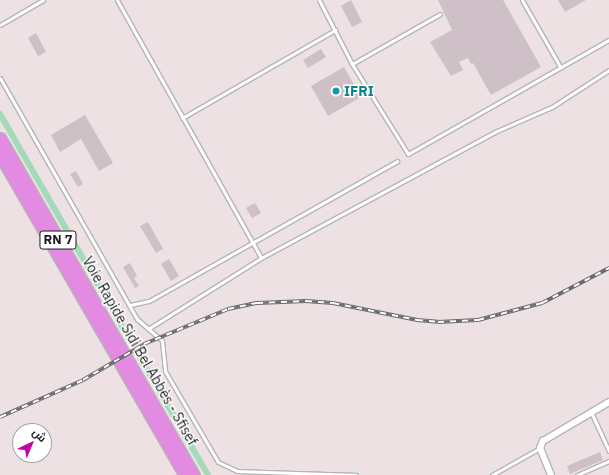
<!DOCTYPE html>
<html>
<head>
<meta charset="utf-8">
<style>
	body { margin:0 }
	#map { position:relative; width:609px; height:475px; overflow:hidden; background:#ede1e3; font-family:"IBM Plex Sans",Cairo,sans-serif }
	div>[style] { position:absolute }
	.canal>* { height:6px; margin:-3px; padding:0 3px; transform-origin:3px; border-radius:3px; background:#a3dab9 }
	.building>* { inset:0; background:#cfbfc6 }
	.roads { filter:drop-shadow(1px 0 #b5b5b5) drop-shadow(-1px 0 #b5b5b5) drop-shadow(0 1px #b5b5b5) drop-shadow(0 -1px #b5b5b5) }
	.lane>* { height:3px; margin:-1.5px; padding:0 1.5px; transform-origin:1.5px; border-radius:1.5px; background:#fff }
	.street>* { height:6px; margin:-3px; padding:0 3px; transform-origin:3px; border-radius:3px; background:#fff }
	.highway>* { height:11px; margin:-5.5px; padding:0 5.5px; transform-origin:5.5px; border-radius:5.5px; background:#e38ae3 }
	.rail>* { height:3.5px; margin-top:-1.75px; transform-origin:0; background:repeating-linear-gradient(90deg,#fff 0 6px,#6a6a6a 0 12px); box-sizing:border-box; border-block:1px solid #6a6a6a }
	.dots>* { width:11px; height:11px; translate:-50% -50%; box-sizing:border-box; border:2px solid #fff; border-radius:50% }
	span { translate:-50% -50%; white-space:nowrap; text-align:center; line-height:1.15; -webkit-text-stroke:3px #fff; paint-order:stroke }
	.shield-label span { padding:1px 3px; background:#fff; border:1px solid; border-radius:3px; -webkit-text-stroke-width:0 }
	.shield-label { font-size:13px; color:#1c1c1c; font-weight:700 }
	.culture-label { font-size:14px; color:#0d838f; font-weight:700 }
	.left { translate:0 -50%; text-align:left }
	.street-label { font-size:14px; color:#1c1c1c }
	.north { position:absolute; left:12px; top:423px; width:40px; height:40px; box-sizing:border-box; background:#fff; border:1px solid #a4a4a4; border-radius:50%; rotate:44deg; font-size:11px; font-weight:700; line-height:16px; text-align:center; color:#1c1c1c }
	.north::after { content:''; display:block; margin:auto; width:14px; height:18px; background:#c2069f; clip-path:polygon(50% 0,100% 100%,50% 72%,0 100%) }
</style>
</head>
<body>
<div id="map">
	<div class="canal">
		<i style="left:0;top:114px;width:263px;rotate:60.1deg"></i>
		<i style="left:137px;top:352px;width:142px;rotate:60deg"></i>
	</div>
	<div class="building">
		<i style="clip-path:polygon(351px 0,362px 22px,352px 27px,341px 6px)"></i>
		<i style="clip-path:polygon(438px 0,503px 0,541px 67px,491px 95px,473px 63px,471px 64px,468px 58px,459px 62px,463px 70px,451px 76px,430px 42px,452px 30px)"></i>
		<i style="clip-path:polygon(558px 0,586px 0,565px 12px)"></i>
		<i style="clip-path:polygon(36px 33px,46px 52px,38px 56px,28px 38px)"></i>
		<i style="clip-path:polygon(321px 49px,326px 57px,308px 68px,303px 60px)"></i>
		<i style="clip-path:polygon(344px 67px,361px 97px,328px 116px,311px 86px)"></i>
		<i style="clip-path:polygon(85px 115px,113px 163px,99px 171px,81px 139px,60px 152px,51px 135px)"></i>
		<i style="clip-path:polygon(76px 171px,83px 184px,78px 187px,70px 174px)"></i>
		<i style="clip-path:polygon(255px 203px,261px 213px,252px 218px,246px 208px)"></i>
		<i style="clip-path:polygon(148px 222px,163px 249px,156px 253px,140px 226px)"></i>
		<i style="clip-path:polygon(169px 259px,179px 276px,171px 281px,161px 264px)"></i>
		<i style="clip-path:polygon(130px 263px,137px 276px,134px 278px,139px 286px,135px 288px,123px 267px)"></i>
		<i style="clip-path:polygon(600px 452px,603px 460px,570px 474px,567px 466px)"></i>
	</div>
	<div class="roads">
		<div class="lane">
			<i style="left:117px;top:0;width:295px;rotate:60.8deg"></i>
			<i style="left:319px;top:0;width:72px;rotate:62.7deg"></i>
			<i style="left:352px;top:64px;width:106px;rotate:58.1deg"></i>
			<i style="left:408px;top:154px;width:231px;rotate:-29.6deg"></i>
			<i style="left:522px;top:0;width:78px;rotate:60.2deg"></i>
			<i style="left:0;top:25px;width:50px;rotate:-30.2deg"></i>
			<i style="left:352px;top:64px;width:101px;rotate:-29.6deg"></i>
			<i style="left:0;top:78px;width:277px;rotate:60.4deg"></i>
			<i style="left:137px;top:319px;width:33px;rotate:41deg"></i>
			<i style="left:162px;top:341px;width:30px;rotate:84deg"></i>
			<i style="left:165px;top:371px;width:105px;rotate:59.8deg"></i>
			<i style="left:218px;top:462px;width:21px;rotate:25deg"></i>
			<i style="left:237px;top:471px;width:119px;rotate:1.9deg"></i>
			<i style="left:182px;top:118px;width:177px;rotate:-29.9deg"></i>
			<i style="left:130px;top:305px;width:19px;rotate:-12deg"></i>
			<i style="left:149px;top:301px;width:285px;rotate:-29.4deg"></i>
			<i style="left:148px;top:329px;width:133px;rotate:-32.1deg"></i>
			<i style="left:261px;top:258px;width:268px;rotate:-28.3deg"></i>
			<i style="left:497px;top:131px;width:60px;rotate:-23.6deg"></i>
			<i style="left:552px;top:107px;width:68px;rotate:-33deg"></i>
			<i style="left:591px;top:412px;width:43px;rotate:65.2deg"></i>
			<i style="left:492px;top:475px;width:55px;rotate:-29.4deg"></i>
			<i style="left:577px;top:475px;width:35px;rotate:-24deg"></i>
		</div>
		<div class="street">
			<i style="left:551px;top:475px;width:29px;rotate:-112deg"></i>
			<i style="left:540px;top:448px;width:8px;rotate:-67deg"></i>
			<i style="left:543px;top:441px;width:77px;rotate:-30.6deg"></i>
		</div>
		<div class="highway">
			<i style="left:0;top:138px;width:389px;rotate:60.1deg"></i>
			<i style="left:0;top:155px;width:370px;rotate:60deg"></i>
		</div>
	</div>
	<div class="rail">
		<i style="left:0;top:417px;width:91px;rotate:-24deg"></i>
		<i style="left:83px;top:380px;width:71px;rotate:-30.5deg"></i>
		<i style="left:144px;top:344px;width:91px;rotate:-22.6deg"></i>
		<i style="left:228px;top:309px;width:30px;rotate:-12deg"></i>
		<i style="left:257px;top:303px;width:49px;rotate:-2.3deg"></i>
		<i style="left:306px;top:301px;width:27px;rotate:4deg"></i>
		<i style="left:333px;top:303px;width:86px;rotate:11.4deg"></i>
		<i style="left:417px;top:320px;width:21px;rotate:5deg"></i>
		<i style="left:438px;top:322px;width:40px;rotate:-2.9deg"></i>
		<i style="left:478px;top:320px;width:66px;rotate:-14.9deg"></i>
		<i style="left:542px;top:303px;width:76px;rotate:-27.6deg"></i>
	</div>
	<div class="dots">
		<i style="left:336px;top:91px;background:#0f9aa8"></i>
	</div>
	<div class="shield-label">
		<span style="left:58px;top:240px">RN 7</span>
	</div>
	<div class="culture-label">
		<span class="left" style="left:344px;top:91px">IFRI</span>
	</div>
	<div class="street-label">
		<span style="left:140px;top:351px;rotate:60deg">Voie Rapide Sidi Bel Abbès - Sfisef</span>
	</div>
	<div class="north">ش</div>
</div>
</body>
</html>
